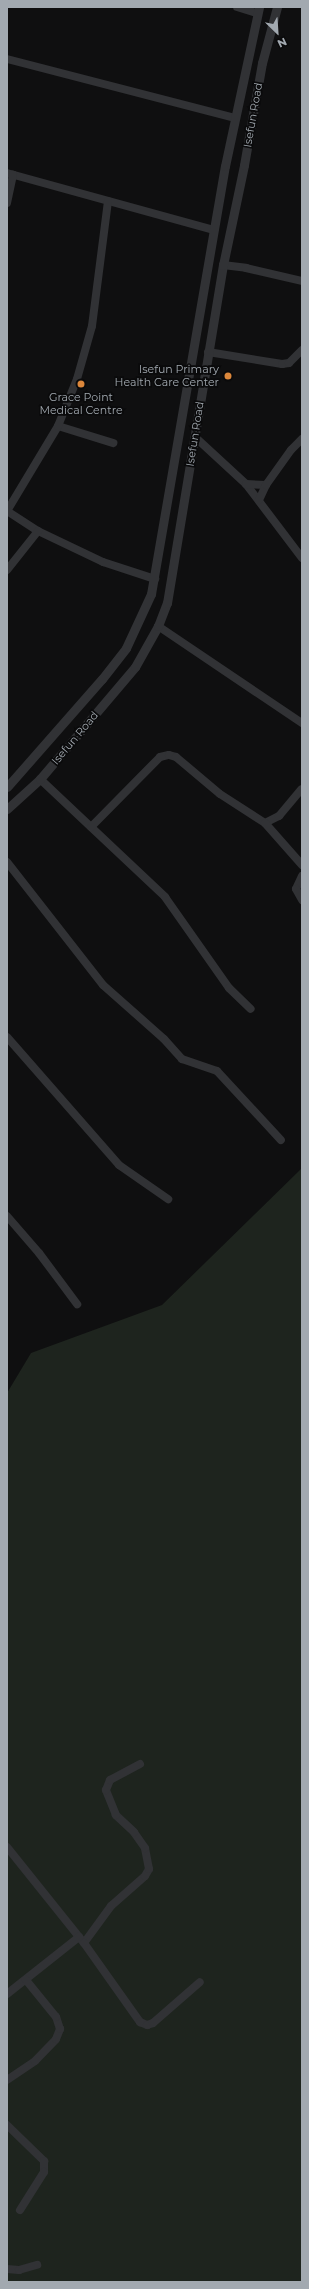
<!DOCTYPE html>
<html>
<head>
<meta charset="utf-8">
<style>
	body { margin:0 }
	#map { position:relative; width:309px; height:2289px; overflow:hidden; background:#0f0f10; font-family:Montserrat,sans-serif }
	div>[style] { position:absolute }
	.green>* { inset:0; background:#1e241e }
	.minor>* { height:8px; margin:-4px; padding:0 4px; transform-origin:4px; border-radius:4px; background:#313235 }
	.tertiary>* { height:9px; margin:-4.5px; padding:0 4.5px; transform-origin:4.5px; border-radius:4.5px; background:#313235 }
	.dots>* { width:11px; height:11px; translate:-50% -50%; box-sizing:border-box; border:2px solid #0a0a0b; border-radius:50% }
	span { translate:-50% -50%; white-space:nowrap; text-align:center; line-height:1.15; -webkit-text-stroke:3.5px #0a0a0b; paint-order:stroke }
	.street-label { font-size:11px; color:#a2a9b0 }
	.poi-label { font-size:11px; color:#a2a9b0 }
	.right { translate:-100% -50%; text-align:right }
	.frame { position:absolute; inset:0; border:8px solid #a2a9b0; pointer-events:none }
	.north { position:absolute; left:257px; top:12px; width:40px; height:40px; -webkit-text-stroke:3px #0a0a0b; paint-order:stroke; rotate:155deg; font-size:11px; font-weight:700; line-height:16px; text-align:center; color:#a2a9b0 }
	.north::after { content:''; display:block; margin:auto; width:14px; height:18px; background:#a2a9b0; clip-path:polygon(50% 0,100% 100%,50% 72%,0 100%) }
</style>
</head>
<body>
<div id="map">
	<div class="green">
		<i style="clip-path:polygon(302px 1168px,302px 2282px,7px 2282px,7px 1393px,31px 1353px,162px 1305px)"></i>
	</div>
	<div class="minor">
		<i style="left:237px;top:7px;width:21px;rotate:17deg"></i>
		<i style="left:7px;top:59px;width:236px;rotate:14.5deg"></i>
		<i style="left:7px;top:173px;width:215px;rotate:15.4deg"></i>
		<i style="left:7px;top:203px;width:29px;rotate:-78deg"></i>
		<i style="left:223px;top:265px;width:23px;rotate:7deg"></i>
		<i style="left:246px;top:268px;width:57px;rotate:13.1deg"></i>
		<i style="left:208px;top:352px;width:75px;rotate:9.2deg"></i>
		<i style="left:282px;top:364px;width:7px;rotate:-8deg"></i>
		<i style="left:289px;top:363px;width:18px;rotate:-45deg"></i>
		<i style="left:58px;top:426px;width:58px;rotate:17.2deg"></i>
		<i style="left:195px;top:437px;width:69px;rotate:42.7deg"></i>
		<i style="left:246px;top:484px;width:93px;rotate:52.9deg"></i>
		<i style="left:246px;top:484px;width:20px;rotate:3deg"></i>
		<i style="left:259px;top:500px;width:17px;rotate:-65deg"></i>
		<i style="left:266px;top:485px;width:43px;rotate:-54.5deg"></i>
		<i style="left:291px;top:450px;width:16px;rotate:-45deg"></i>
		<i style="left:7px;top:511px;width:99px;rotate:-59deg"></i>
		<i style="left:58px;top:426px;width:51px;rotate:-68deg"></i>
		<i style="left:77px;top:379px;width:55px;rotate:-74.2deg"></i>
		<i style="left:92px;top:326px;width:126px;rotate:-82.7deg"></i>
		<i style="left:7px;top:511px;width:37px;rotate:33deg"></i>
		<i style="left:38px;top:531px;width:72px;rotate:25.5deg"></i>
		<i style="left:103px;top:562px;width:55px;rotate:18.1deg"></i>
		<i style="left:7px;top:570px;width:50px;rotate:-51.5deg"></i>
		<i style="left:158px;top:626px;width:174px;rotate:34deg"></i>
		<i style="left:40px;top:779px;width:172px;rotate:43.3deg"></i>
		<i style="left:165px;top:897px;width:111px;rotate:54.9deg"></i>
		<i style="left:229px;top:988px;width:30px;rotate:44deg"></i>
		<i style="left:265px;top:823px;width:16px;rotate:-27deg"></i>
		<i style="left:279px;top:816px;width:35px;rotate:-50deg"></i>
		<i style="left:91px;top:827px;width:98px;rotate:-45.4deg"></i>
		<i style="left:160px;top:757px;width:9px;rotate:-13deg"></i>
		<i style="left:169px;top:755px;width:7px;rotate:16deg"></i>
		<i style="left:176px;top:757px;width:57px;rotate:40.1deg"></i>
		<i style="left:220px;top:794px;width:54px;rotate:32.8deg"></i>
		<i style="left:265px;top:823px;width:56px;rotate:48.6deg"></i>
		<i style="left:7px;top:862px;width:156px;rotate:52deg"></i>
		<i style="left:103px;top:985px;width:81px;rotate:41.5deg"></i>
		<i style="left:164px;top:1039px;width:27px;rotate:48deg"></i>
		<i style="left:182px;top:1059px;width:37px;rotate:19deg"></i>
		<i style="left:217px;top:1071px;width:94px;rotate:47.2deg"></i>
		<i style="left:302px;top:876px;width:14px;rotate:115deg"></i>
		<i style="left:296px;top:889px;width:13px;rotate:61deg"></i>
		<i style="left:7px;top:1037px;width:170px;rotate:48.8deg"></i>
		<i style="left:119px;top:1165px;width:60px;rotate:34.8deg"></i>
		<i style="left:7px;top:1216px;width:49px;rotate:49.1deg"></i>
		<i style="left:39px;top:1253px;width:64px;rotate:53.3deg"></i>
		<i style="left:7px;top:1847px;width:123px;rotate:51.3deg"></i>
		<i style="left:84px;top:1943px;width:46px;rotate:-53.9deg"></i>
		<i style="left:111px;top:1906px;width:45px;rotate:-41.4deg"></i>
		<i style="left:145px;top:1876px;width:8px;rotate:-60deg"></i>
		<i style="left:149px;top:1869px;width:21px;rotate:-101deg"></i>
		<i style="left:145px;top:1848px;width:19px;rotate:-125deg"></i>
		<i style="left:134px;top:1832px;width:25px;rotate:-137deg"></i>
		<i style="left:116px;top:1815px;width:27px;rotate:-112deg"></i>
		<i style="left:106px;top:1790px;width:11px;rotate:-68deg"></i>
		<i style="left:110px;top:1780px;width:34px;rotate:-28deg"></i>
		<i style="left:84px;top:1943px;width:97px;rotate:54.7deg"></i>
		<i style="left:140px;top:2022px;width:8px;rotate:23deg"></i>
		<i style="left:147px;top:2025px;width:6px;rotate:-18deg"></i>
		<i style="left:153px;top:2023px;width:62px;rotate:-41.1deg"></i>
		<i style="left:7px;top:1994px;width:92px;rotate:-38.4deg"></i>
		<i style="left:7px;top:2080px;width:34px;rotate:-34deg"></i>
		<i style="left:35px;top:2061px;width:30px;rotate:-46deg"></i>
		<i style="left:56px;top:2039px;width:11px;rotate:-68deg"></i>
		<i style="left:60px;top:2029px;width:13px;rotate:-108deg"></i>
		<i style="left:56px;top:2017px;width:48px;rotate:-129deg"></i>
		<i style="left:7px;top:2125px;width:52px;rotate:44.2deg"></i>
		<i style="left:44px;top:2161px;width:11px;rotate:90deg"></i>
		<i style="left:44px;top:2172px;width:45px;rotate:122.3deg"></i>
		<i style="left:7px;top:2269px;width:12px;rotate:5deg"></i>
		<i style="left:19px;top:2270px;width:19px;rotate:-16deg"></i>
	</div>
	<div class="tertiary">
		<i style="left:7px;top:787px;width:144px;rotate:-48.7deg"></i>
		<i style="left:102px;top:679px;width:39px;rotate:-52deg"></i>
		<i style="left:126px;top:648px;width:60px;rotate:-65.2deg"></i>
		<i style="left:151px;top:594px;width:434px;rotate:-80.2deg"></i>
		<i style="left:225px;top:166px;width:163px;rotate:-77.9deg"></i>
		<i style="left:7px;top:809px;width:45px;rotate:-42.3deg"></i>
		<i style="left:40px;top:779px;width:147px;rotate:-49.7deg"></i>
		<i style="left:135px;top:667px;width:47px;rotate:-60.7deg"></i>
		<i style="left:158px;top:626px;width:25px;rotate:-69deg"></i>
		<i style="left:167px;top:603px;width:343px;rotate:-80.6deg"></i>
		<i style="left:223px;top:265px;width:102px;rotate:-78.1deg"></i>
		<i style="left:244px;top:165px;width:104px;rotate:-80deg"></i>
		<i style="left:262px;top:63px;width:58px;rotate:-75deg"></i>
	</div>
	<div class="dots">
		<i style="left:228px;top:376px;background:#dc873b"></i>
		<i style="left:81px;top:384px;background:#dc873b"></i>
	</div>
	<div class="street-label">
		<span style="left:253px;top:115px;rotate:-80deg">Isefun Road</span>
		<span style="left:195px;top:434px;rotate:-81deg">Isefun Road</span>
		<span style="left:75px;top:738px;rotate:-50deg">Isefun Road</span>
	</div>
	<div class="poi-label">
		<span class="right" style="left:219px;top:376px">Isefun Primary<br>Health Care Center</span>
		<span style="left:81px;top:404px">Grace Point<br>Medical Centre</span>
	</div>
	<div class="frame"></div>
	<div class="north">N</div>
</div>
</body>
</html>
